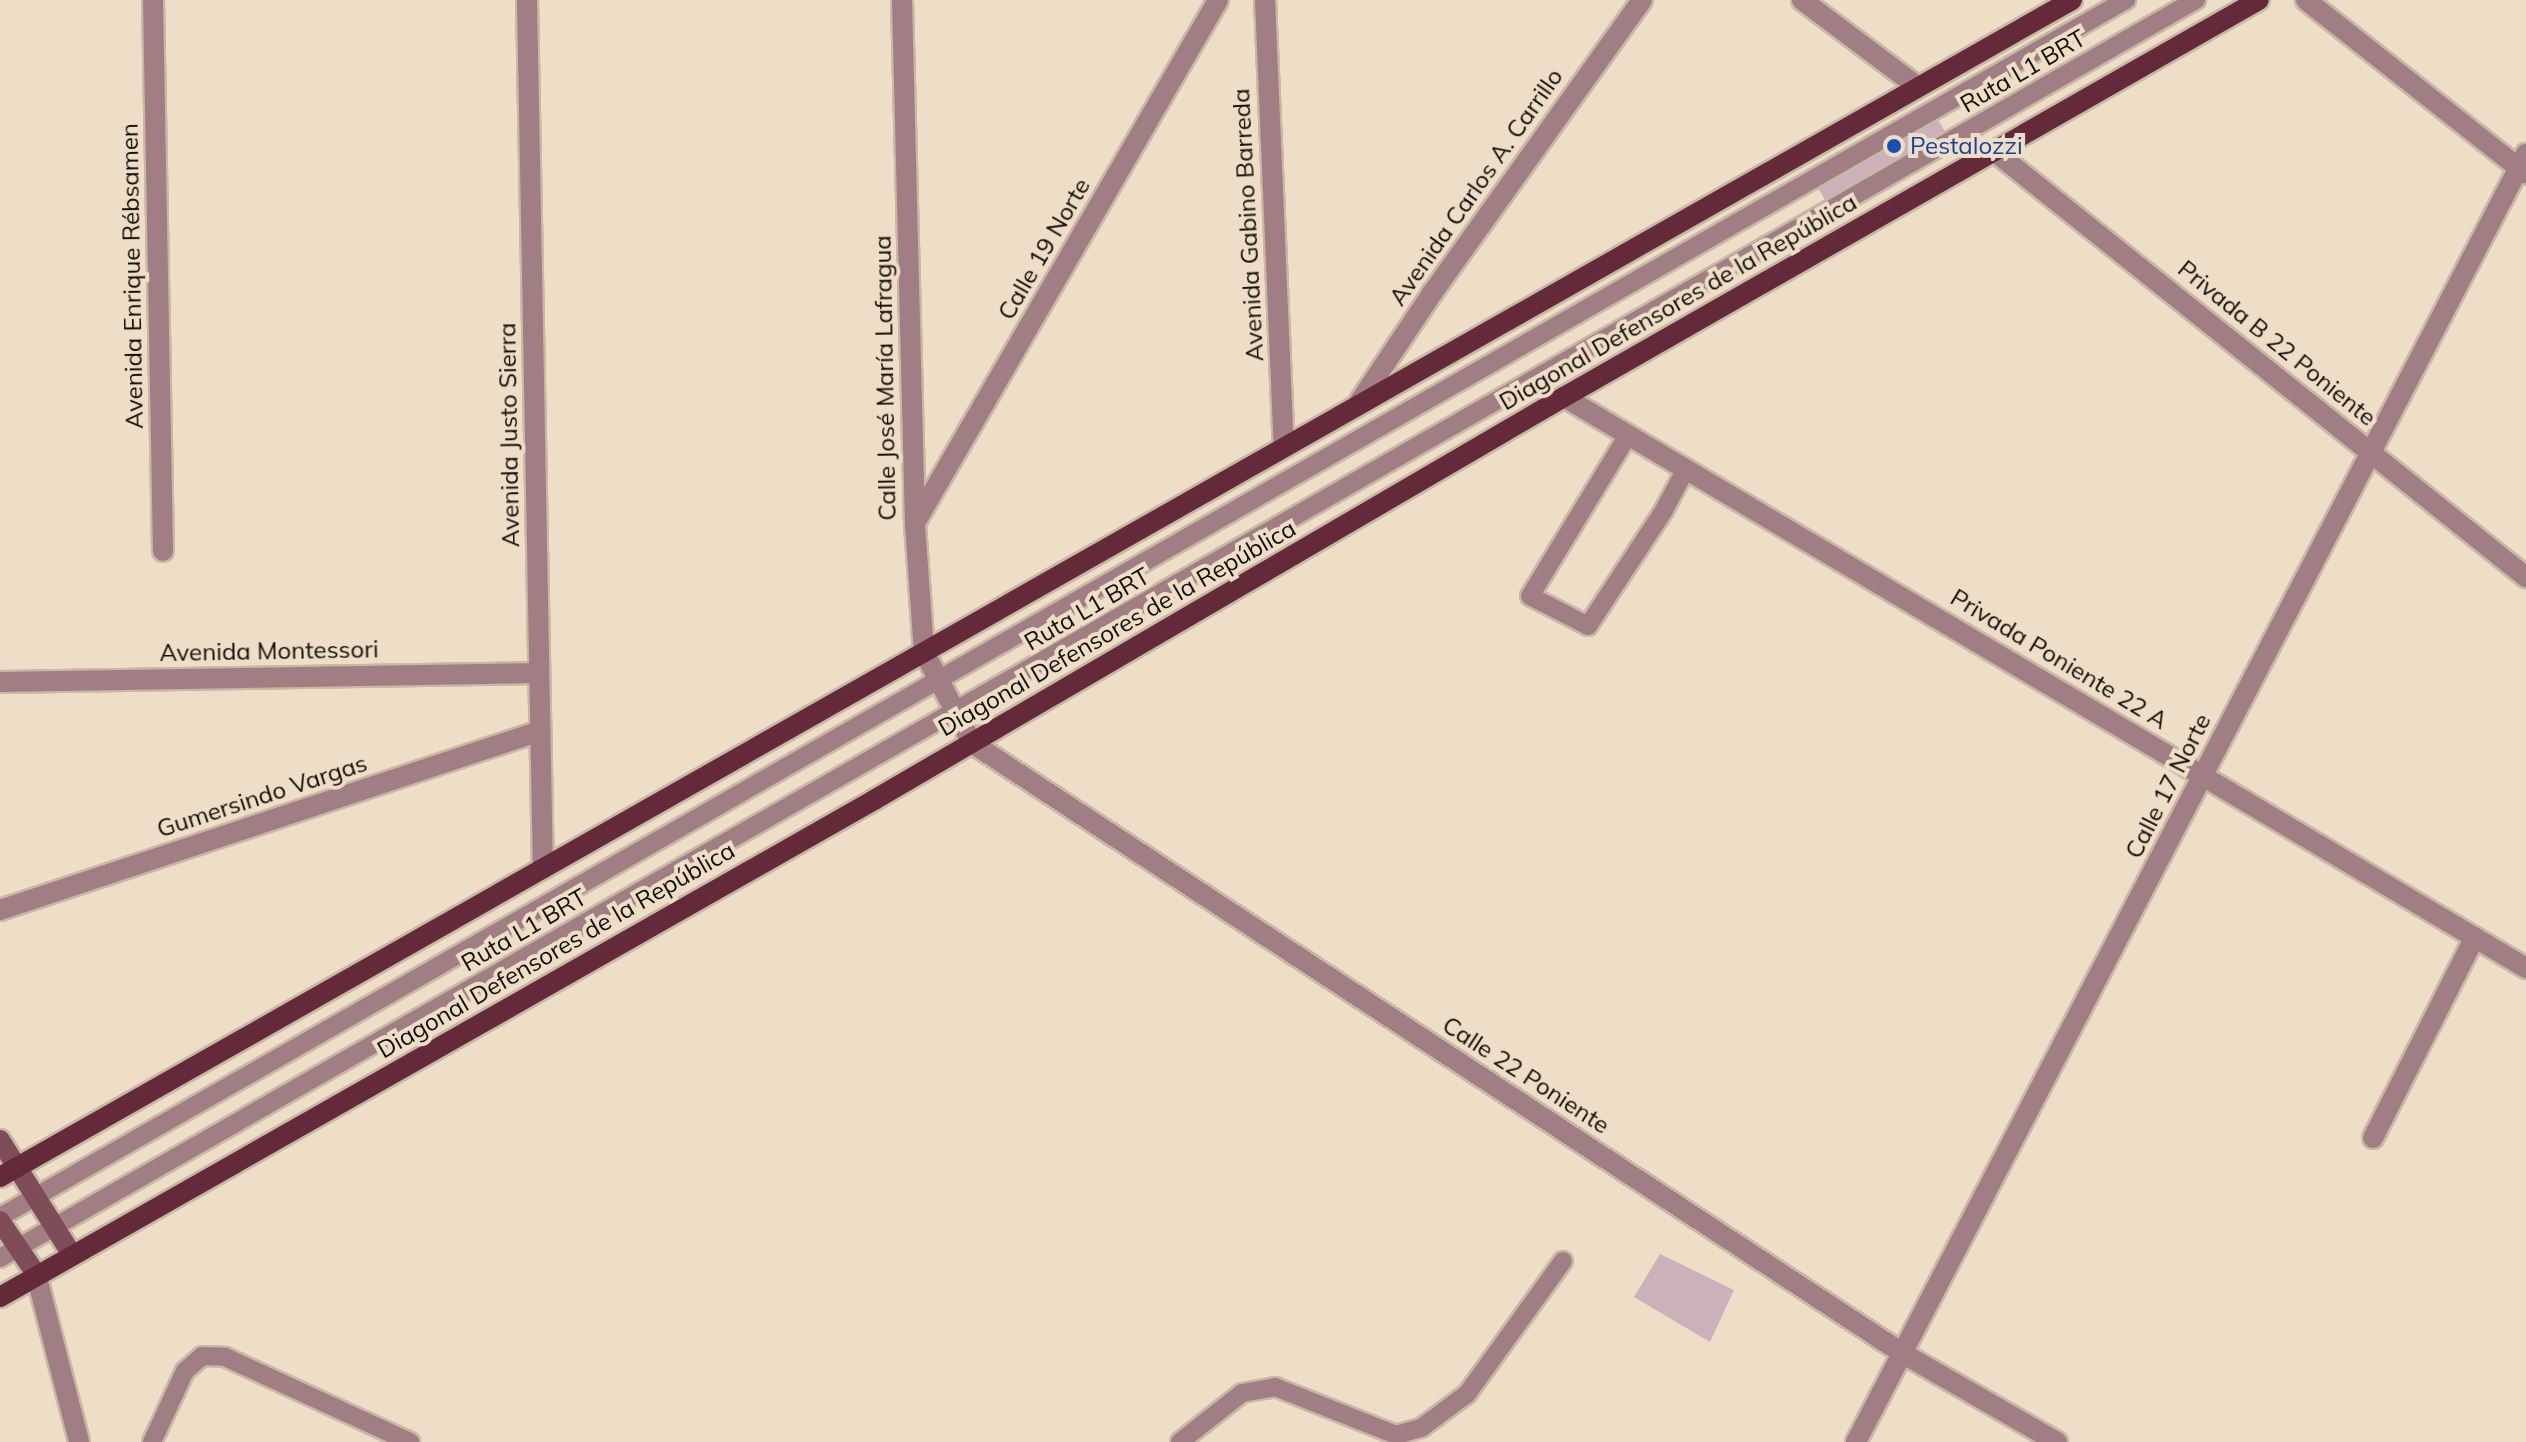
<!DOCTYPE html>
<html>
<head>
<meta charset="utf-8">
<style>
	body { margin:0 }
	#map { position:relative; width:2526px; height:1442px; overflow:hidden; background:#eedec8; font-family:Mulish,sans-serif }
	div>[style] { position:absolute }
	.building>* { inset:0; background:#cdb1ba }
	.roads { filter:drop-shadow(2px 0 #c7b9a5) drop-shadow(-2px 0 #c7b9a5) drop-shadow(0 2px #c7b9a5) drop-shadow(0 -2px #c7b9a5) }
	.service>* { height:18px; margin:-9px; padding:0 9px; transform-origin:9px; border-radius:9px; background:#a17d84 }
	.minor>* { height:20px; margin:-10px; padding:0 10px; transform-origin:10px; border-radius:10px; background:#a17d84 }
	.tertiary>* { height:20px; margin:-10px; padding:0 10px; transform-origin:10px; border-radius:10px; background:#a17d84 }
	.secondary>* { height:20px; margin:-10px; padding:0 10px; transform-origin:10px; border-radius:10px; background:#7f4d58 }
	.primary>* { height:20px; margin:-10px; padding:0 10px; transform-origin:10px; border-radius:10px; background:#652a3a }
	.dots>* { width:22px; height:22px; translate:-50% -50%; box-sizing:border-box; border:4px solid #eedec8; border-radius:50% }
	span { translate:-50% -50%; white-space:nowrap; text-align:center; line-height:1.15; -webkit-text-stroke:8px #eedec8; paint-order:stroke }
	.street-label { font-size:24px; color:#130e07 }
	.transit-label { font-size:24px; color:#164399 }
	.left { translate:0 -50%; text-align:left }
</style>
</head>
<body>
<div id="map">
	<div class="building">
		<i style="clip-path:polygon(1936px 115px,1947px 136px,1827px 203px,1815px 183px)"></i>
		<i style="clip-path:polygon(1660px 1254px,1734px 1290px,1710px 1342px,1634px 1297px)"></i>
	</div>
	<div class="roads">
		<div class="service">
			<i style="left:1628px;top:435px;width:188px;rotate:121.3deg"></i>
			<i style="left:1530px;top:596px;width:65px;rotate:27.3deg"></i>
			<i style="left:1588px;top:626px;width:136px;rotate:-56.7deg"></i>
			<i style="left:1663px;top:512px;width:49px;rotate:-61.9deg"></i>
			<i style="left:0;top:1217px;width:2450px;rotate:-29.79deg"></i>
			<i style="left:0;top:1258px;width:2531px;rotate:-29.81deg"></i>
			<i style="left:152px;top:1442px;width:78px;rotate:-65.1deg"></i>
			<i style="left:185px;top:1371px;width:23px;rotate:-41deg"></i>
			<i style="left:202px;top:1356px;width:23px;rotate:2deg"></i>
			<i style="left:225px;top:1357px;width:204px;rotate:24.7deg"></i>
			<i style="left:1180px;top:1442px;width:79px;rotate:-38.3deg"></i>
			<i style="left:1242px;top:1393px;width:34px;rotate:-10deg"></i>
			<i style="left:1275px;top:1387px;width:130px;rotate:21.6deg"></i>
			<i style="left:1396px;top:1435px;width:26px;rotate:-16deg"></i>
			<i style="left:1421px;top:1428px;width:57px;rotate:-36.5deg"></i>
			<i style="left:1467px;top:1394px;width:164px;rotate:-54.2deg"></i>
		</div>
		<div class="minor">
			<i style="left:153px;top:0;width:551px;rotate:88.96deg"></i>
			<i style="left:527px;top:0;width:869px;rotate:88.95deg"></i>
			<i style="left:902px;top:0;width:524px;rotate:88.58deg"></i>
			<i style="left:915px;top:524px;width:128px;rotate:86deg"></i>
			<i style="left:924px;top:652px;width:103px;rotate:62.2deg"></i>
			<i style="left:972px;top:743px;width:1112px;rotate:33.26deg"></i>
			<i style="left:1902px;top:1353px;width:179px;rotate:29.9deg"></i>
			<i style="left:1265px;top:0;width:447px;rotate:87.6deg"></i>
			<i style="left:1802px;top:0;width:145px;rotate:36.9deg"></i>
			<i style="left:2306px;top:0;width:280px;rotate:38.3deg"></i>
			<i style="left:1994px;top:151px;width:682px;rotate:38.69deg"></i>
			<i style="left:1564px;top:397px;width:1119px;rotate:30.69deg"></i>
			<i style="left:1356px;top:407px;width:138px;rotate:-56.2deg"></i>
			<i style="left:1433px;top:292px;width:359px;rotate:-54.4deg"></i>
			<i style="left:915px;top:523px;width:604px;rotate:-59.91deg"></i>
			<i style="left:0;top:682px;width:539px;rotate:-0.96deg"></i>
			<i style="left:0;top:910px;width:569px;rotate:-18.34deg"></i>
			<i style="left:2373px;top:1138px;width:225px;rotate:-63.1deg"></i>
			<i style="left:1856px;top:1442px;width:1452px;rotate:-62.52deg"></i>
		</div>
		<div class="tertiary">
			<i style="left:36px;top:1274px;width:173px;rotate:75.6deg"></i>
		</div>
		<div class="secondary">
			<i style="left:0;top:1140px;width:136px;rotate:57.9deg"></i>
			<i style="left:0;top:1221px;width:64px;rotate:55.8deg"></i>
		</div>
		<div class="primary">
			<i style="left:0;top:1177px;width:2383px;rotate:-29.6deg"></i>
			<i style="left:0;top:1297px;width:1005px;rotate:-29.62deg"></i>
			<i style="left:874px;top:800px;width:799px;rotate:-30.29deg"></i>
			<i style="left:1564px;top:397px;width:800px;rotate:-29.74deg"></i>
		</div>
	</div>
	<div class="dots">
		<i style="left:1894px;top:146px;background:#1a4fb4"></i>
	</div>
	<div class="street-label">
		<span style="left:2023px;top:71px;rotate:-30deg">Ruta L1 BRT</span>
		<span style="left:1476px;top:187px;rotate:-55deg">Avenida Carlos A. Carrillo</span>
		<span style="left:1248px;top:225px;rotate:-93deg">Avenida Gabino Barreda</span>
		<span style="left:1044px;top:249px;rotate:-60deg">Calle 19 Norte</span>
		<span style="left:132px;top:276px;rotate:-91deg">Avenida Enrique Rébsamen</span>
		<span style="left:1678px;top:302px;rotate:-30deg">Diagonal Defensores de la República</span>
		<span style="left:2277px;top:343px;rotate:39deg">Privada B 22 Poniente</span>
		<span style="left:885px;top:378px;rotate:-91deg">Calle José María Lafragua</span>
		<span style="left:509px;top:435px;rotate:-91deg">Avenida Justo Sierra</span>
		<span style="left:1087px;top:609px;rotate:-30deg">Ruta L1 BRT</span>
		<span style="left:1117px;top:628px;rotate:-30deg">Diagonal Defensores de la República</span>
		<span style="left:269px;top:651px;rotate:-1deg">Avenida Montessori</span>
		<span style="left:2059px;top:659px;rotate:31deg">Privada Poniente 22 A</span>
		<span style="left:2168px;top:786px;rotate:-63deg">Calle 17 Norte</span>
		<span style="left:262px;top:796px;rotate:-18deg">Gumersindo Vargas</span>
		<span style="left:524px;top:930px;rotate:-30deg">Ruta L1 BRT</span>
		<span style="left:556px;top:950px;rotate:-30deg">Diagonal Defensores de la República</span>
		<span style="left:1526px;top:1075px;rotate:33deg">Calle 22 Poniente</span>
	</div>
	<div class="transit-label">
		<span class="left" style="left:1910px;top:146px">Pestalozzi</span>
	</div>
</div>
</body>
</html>
